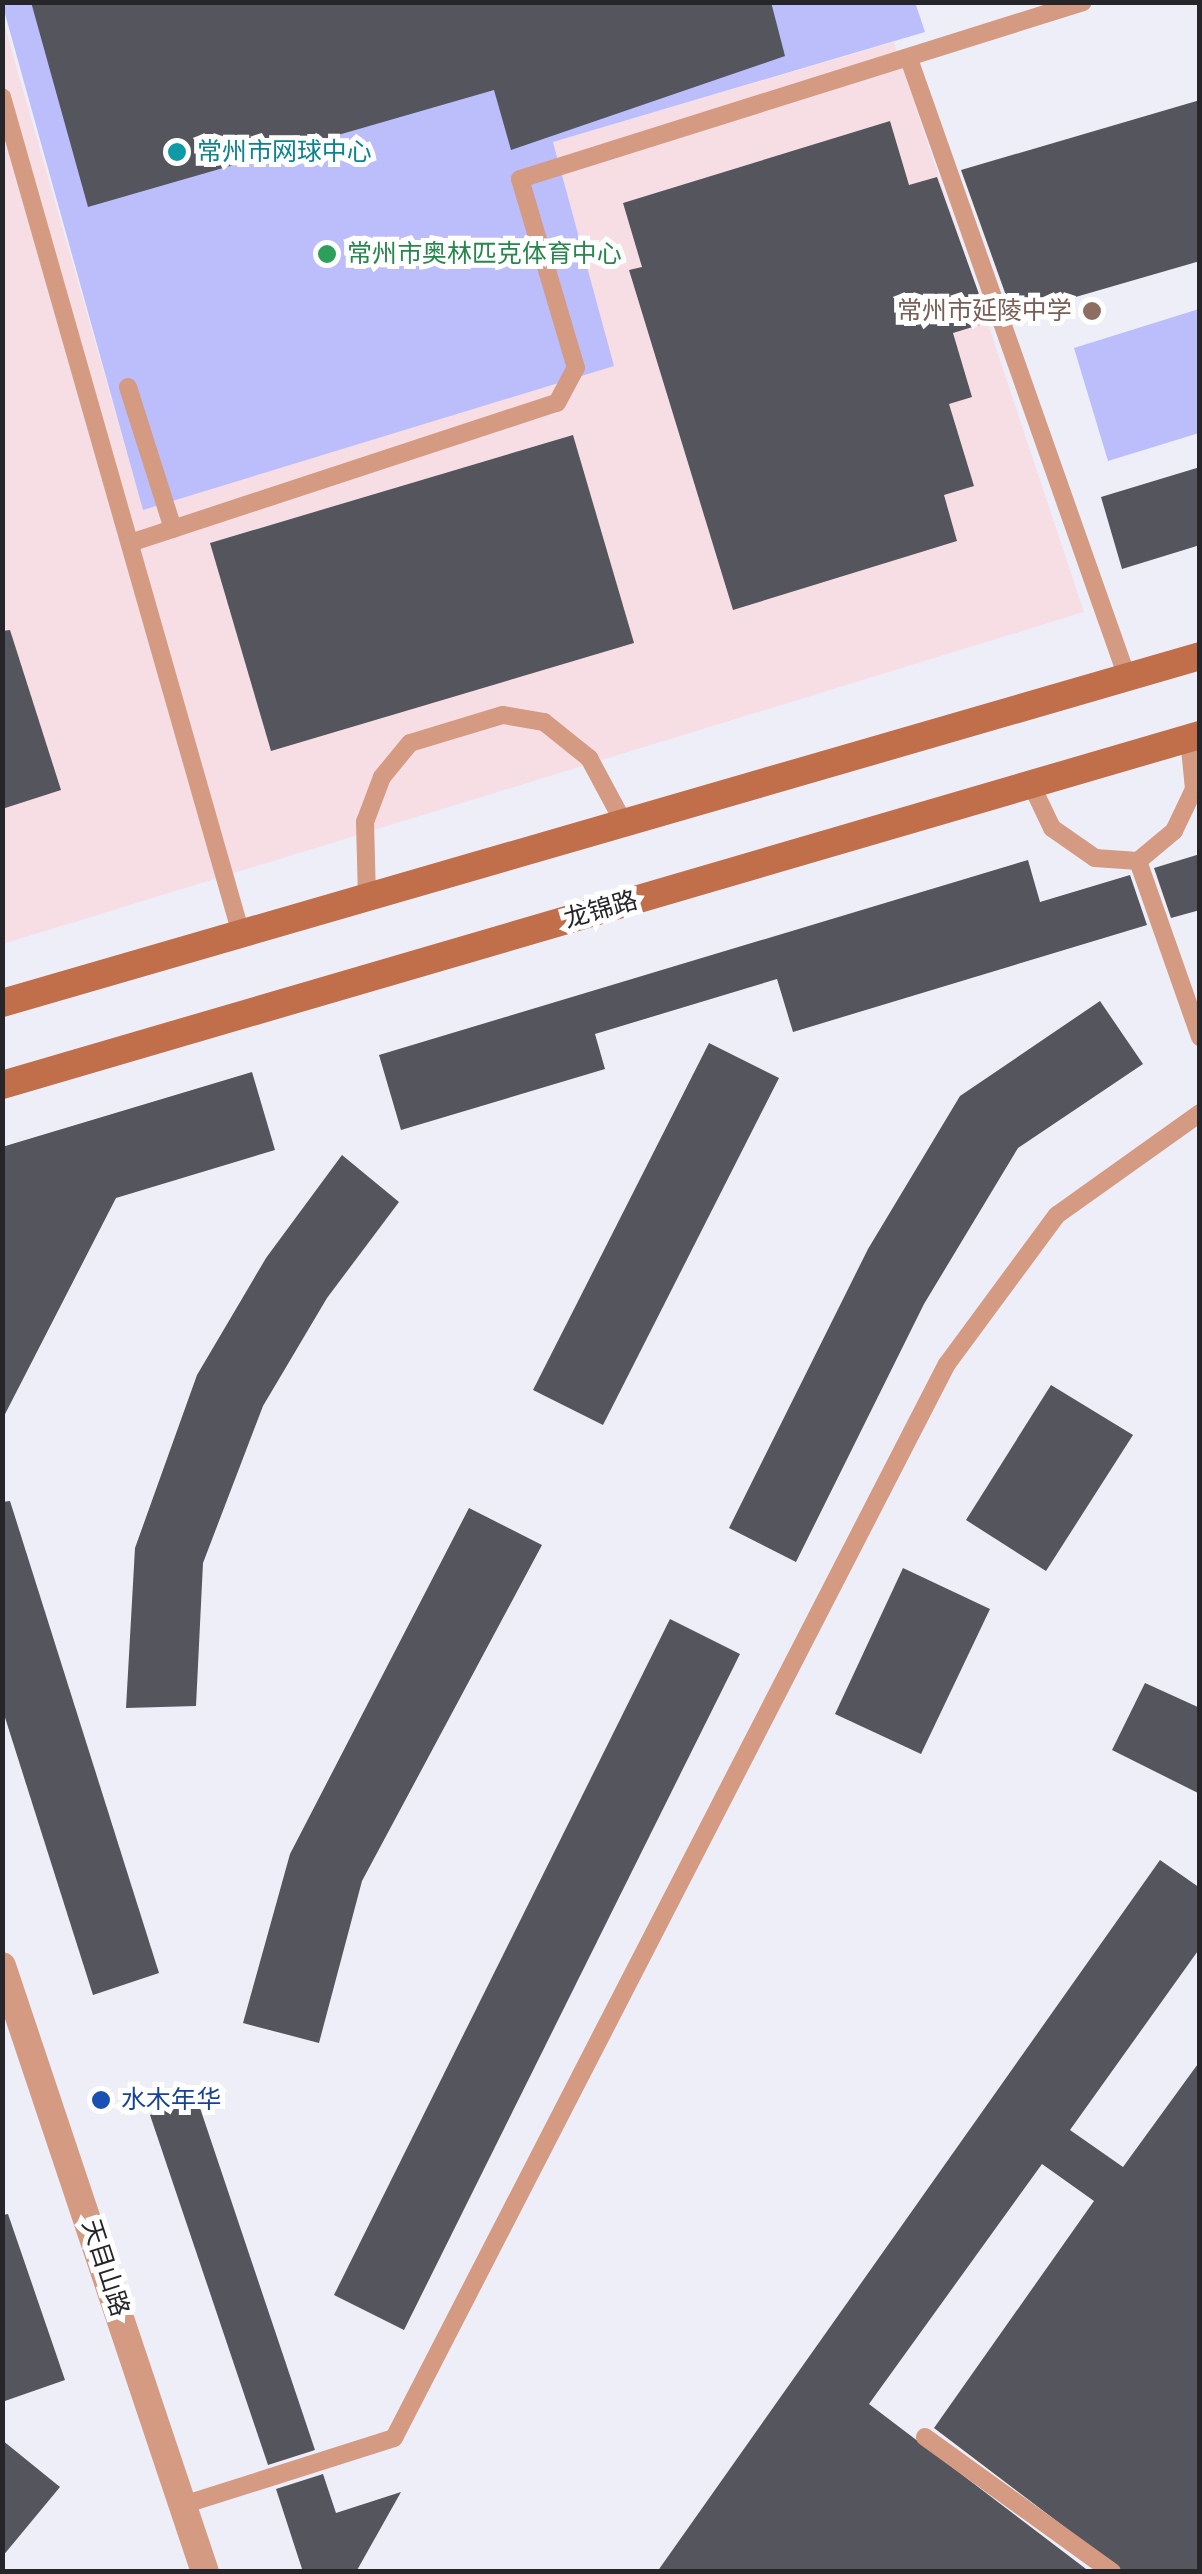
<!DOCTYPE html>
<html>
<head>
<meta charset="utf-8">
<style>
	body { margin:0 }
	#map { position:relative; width:1202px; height:2574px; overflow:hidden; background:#eeeef9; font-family:"Roboto Serif","Noto Sans SC",serif }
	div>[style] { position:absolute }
	.commercial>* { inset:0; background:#f7dee5 }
	.green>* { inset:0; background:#bcbdfb }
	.building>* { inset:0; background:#55555e }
	.service>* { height:18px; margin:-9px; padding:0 9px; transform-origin:9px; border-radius:9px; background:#d49a82 }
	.tertiary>* { height:28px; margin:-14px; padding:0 14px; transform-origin:14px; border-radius:14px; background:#d49a82 }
	.secondary>* { height:28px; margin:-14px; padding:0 14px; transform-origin:14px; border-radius:14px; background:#c16e4a }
	.dots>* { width:28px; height:28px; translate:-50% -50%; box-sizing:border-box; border:5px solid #fff; border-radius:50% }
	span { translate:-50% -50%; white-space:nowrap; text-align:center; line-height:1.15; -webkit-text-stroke:10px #fff; paint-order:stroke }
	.culture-label { font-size:25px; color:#0d838f }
	.left { translate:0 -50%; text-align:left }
	.leisure-label { font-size:25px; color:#27864d }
	.education-label { font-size:25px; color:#785e54 }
	.right { translate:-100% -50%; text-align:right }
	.street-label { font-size:25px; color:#26262a }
	.transit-label { font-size:25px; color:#164399 }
	.frame { position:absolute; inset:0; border:5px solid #26262a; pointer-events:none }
</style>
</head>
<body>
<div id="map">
	<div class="commercial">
		<i style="clip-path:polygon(2px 16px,143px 509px,613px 366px,553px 142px,894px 42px,1084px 612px,3px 944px)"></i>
	</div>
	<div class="green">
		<i style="clip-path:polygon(915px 2px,925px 32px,553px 142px,614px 366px,143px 510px,2px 3px)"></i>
		<i style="clip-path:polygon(1199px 309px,1199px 433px,1108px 461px,1074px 348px)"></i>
	</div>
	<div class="building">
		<i style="clip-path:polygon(31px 2px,771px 2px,785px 56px,511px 150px,494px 90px,88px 207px)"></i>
		<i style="clip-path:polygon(1200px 100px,1200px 261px,1013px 315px,961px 170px)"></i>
		<i style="clip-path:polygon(890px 121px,909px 185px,937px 177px,989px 322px,953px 333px,972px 397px,949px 404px,974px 486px,944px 495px,957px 541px,733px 610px,629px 270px,642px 267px,623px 203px)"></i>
		<i style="clip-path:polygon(573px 435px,634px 643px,271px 751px,210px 543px)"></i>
		<i style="clip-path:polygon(1200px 467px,1200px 545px,1122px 569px,1101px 497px)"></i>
		<i style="clip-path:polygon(10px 630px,61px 790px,2px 809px,2px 631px)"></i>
		<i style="clip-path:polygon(1200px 854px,1200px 910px,1171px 918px,1154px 868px)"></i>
		<i style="clip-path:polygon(1028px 860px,1040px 902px,1130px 875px,1147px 925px,793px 1032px,777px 979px,595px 1034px,605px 1069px,401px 1130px,379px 1055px)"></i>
		<i style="clip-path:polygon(1100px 1001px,1143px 1064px,1018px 1148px,924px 1304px,796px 1562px,729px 1528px,868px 1249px,960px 1096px)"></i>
		<i style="clip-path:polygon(709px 1043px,779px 1078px,603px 1425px,533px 1390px)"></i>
		<i style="clip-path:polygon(252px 1072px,275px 1150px,116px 1198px,2px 1420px,2px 1147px)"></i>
		<i style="clip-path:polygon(342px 1155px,399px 1202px,327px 1298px,263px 1406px,203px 1563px,196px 1706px,126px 1708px,135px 1548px,197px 1375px,266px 1258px)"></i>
		<i style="clip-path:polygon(1051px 1385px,1133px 1435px,1046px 1571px,966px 1520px)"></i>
		<i style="clip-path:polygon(10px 1501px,159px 1973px,93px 1995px,2px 1708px,2px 1502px)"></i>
		<i style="clip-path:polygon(469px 1508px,542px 1545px,362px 1881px,319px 2043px,243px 2023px,290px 1854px)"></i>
		<i style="clip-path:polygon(903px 1568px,990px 1609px,921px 1754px,835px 1714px)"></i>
		<i style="clip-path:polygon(670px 1619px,740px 1654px,404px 2330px,334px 2295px)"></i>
		<i style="clip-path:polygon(1145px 1683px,1200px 1708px,1200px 1794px,1112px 1750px)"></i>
		<i style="clip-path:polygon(1160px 1860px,1200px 1888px,1200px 1948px,1070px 2130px,1123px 2167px,1200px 2061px,1200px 2572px,1124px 2572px,934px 2428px,1094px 2201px,1042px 2164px,869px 2404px,1090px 2572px,657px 2572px)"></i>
		<i style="clip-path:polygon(197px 2099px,315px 2450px,268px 2465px,150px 2115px)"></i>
		<i style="clip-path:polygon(8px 2214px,65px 2380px,2px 2402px,2px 2215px)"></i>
		<i style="clip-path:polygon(2px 2440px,60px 2487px,2px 2557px)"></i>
		<i style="clip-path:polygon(323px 2474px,336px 2513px,401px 2492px,356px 2572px,303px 2572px,276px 2489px)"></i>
	</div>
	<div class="service">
		<i style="left:909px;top:59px;width:655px;rotate:70.57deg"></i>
		<i style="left:2px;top:97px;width:870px;rotate:74.06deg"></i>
		<i style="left:128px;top:387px;width:149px;rotate:72.4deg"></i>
		<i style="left:130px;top:543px;width:449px;rotate:-18.2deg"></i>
		<i style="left:557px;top:403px;width:40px;rotate:-62deg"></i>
		<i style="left:576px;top:368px;width:197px;rotate:-106.5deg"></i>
		<i style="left:520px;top:179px;width:590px;rotate:-17.45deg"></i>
		<i style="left:1031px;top:784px;width:49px;rotate:64.5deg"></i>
		<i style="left:1052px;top:828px;width:52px;rotate:34.9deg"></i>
		<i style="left:1095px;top:858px;width:43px;rotate:4deg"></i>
		<i style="left:1138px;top:861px;width:47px;rotate:-39.8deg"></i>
		<i style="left:1174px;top:831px;width:47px;rotate:-64.5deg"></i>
		<i style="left:1194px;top:789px;width:51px;rotate:-95.6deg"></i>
		<i style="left:1138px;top:861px;width:187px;rotate:70.6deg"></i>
		<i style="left:367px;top:898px;width:76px;rotate:-91.5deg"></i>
		<i style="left:365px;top:822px;width:48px;rotate:-69.3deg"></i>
		<i style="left:382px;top:777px;width:44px;rotate:-50.5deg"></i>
		<i style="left:410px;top:743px;width:97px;rotate:-16.8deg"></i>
		<i style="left:503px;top:715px;width:42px;rotate:9.7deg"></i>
		<i style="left:544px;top:722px;width:58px;rotate:38.7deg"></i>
		<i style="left:589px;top:758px;width:74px;rotate:61.7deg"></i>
		<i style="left:925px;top:2437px;width:231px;rotate:35.8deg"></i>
		<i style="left:183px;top:2505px;width:221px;rotate:-17.6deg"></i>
		<i style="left:394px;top:2438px;width:1208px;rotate:-62.76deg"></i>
		<i style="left:947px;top:1364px;width:185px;rotate:-53.6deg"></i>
		<i style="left:1057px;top:1215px;width:176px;rotate:-35.5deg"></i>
	</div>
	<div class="tertiary">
		<i style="left:2px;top:1966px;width:639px;rotate:71.48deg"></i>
	</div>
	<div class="secondary">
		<i style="left:2px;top:1003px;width:1247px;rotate:-16.15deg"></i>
		<i style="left:2px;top:1085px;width:1248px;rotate:-16.29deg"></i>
	</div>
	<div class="dots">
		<i style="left:177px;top:152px;background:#0f9aa8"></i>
		<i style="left:327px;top:254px;background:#2e9e5b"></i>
		<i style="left:1092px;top:311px;background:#8d6e63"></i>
		<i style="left:101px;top:2100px;background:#1a4fb4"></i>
	</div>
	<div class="culture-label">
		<span class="left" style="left:197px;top:152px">常州市网球中心</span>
	</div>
	<div class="leisure-label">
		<span class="left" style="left:347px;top:254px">常州市奥林匹克体育中心</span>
	</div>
	<div class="education-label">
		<span class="right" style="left:1072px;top:311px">常州市延陵中学</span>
	</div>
	<div class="street-label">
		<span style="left:601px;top:910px;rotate:-16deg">龙锦路</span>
		<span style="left:105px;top:2268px;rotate:72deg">天目山路</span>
	</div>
	<div class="transit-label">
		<span class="left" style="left:121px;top:2100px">水木年华</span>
	</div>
	<div class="frame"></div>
</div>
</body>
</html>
